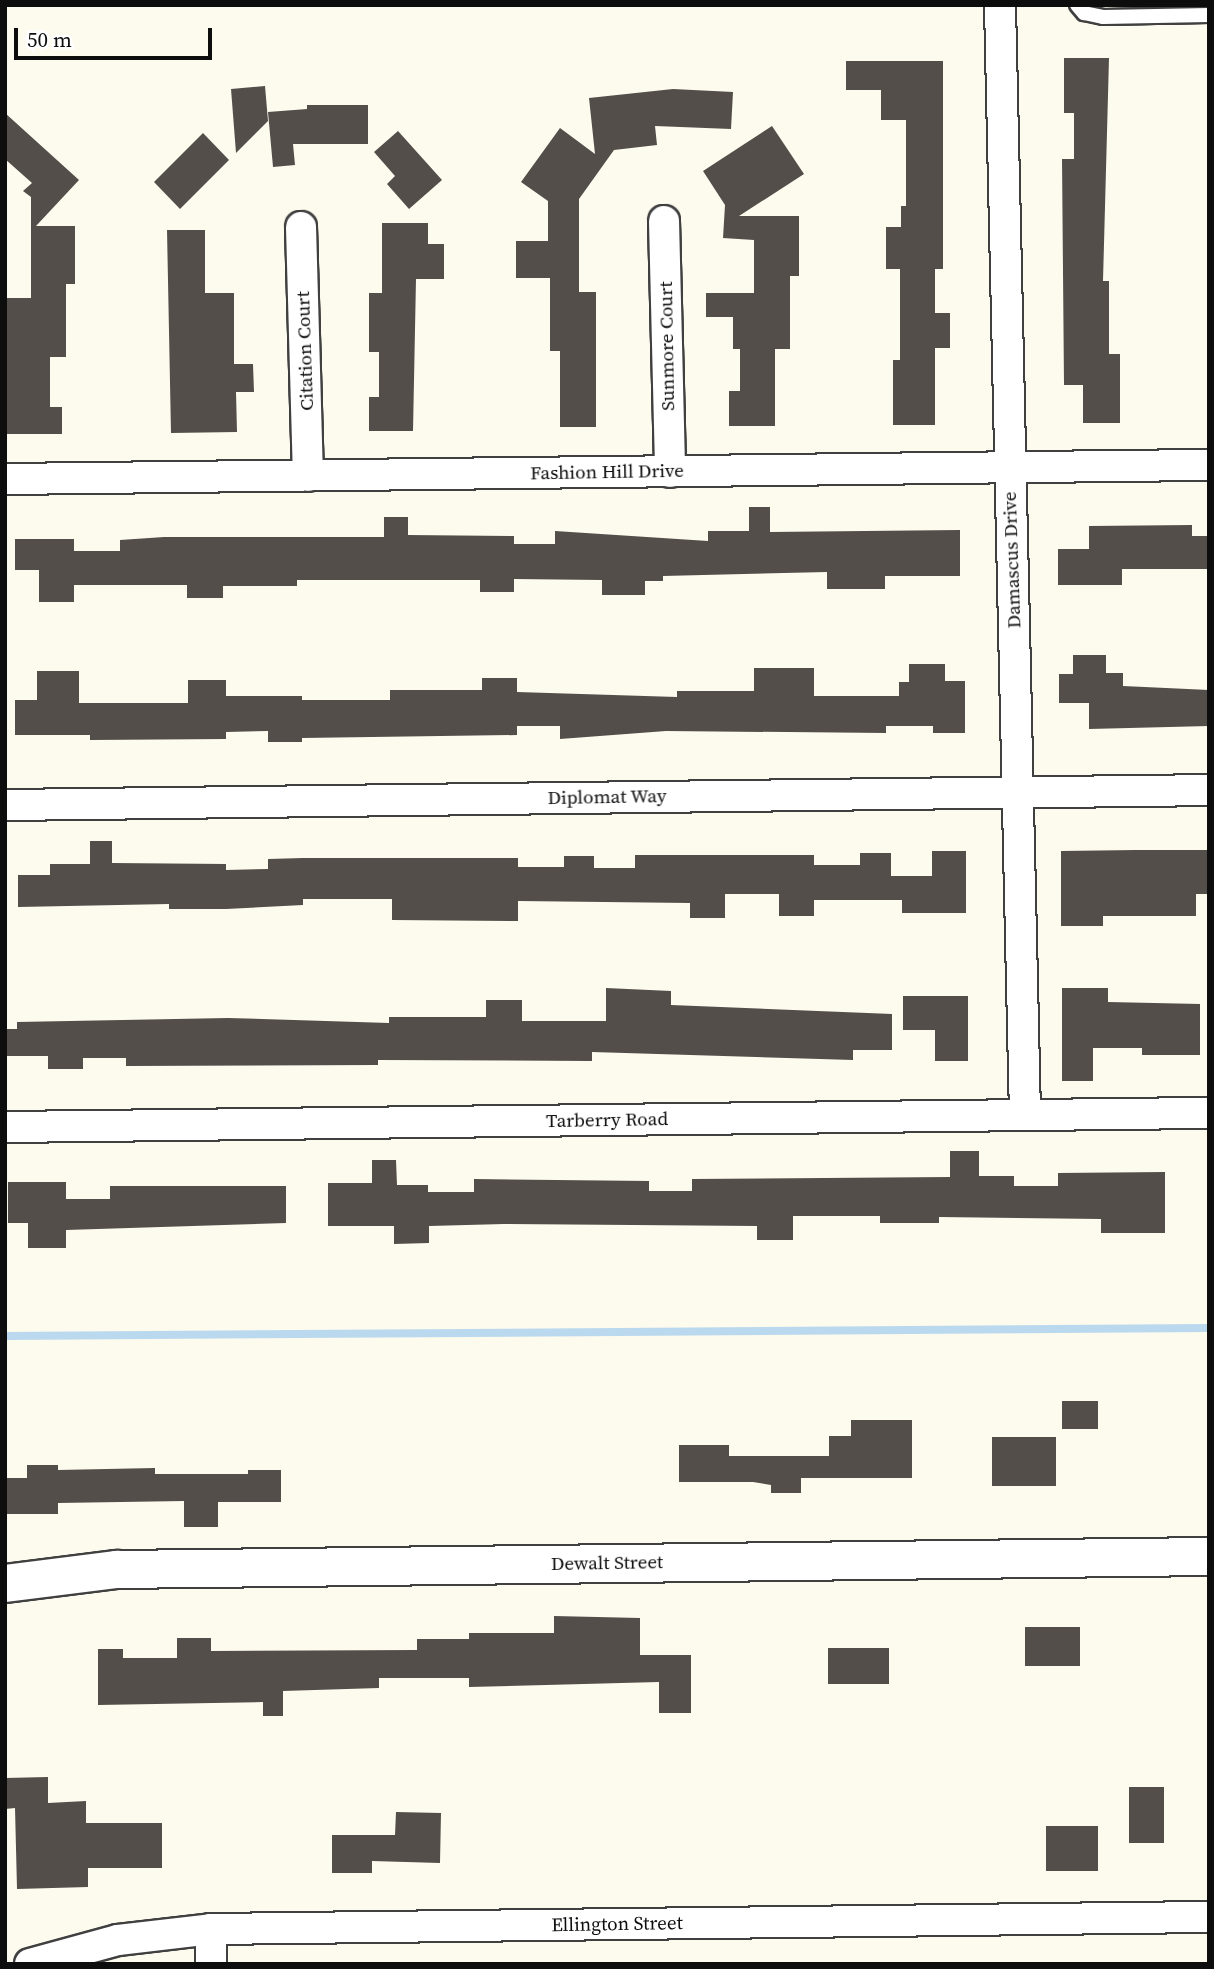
<!DOCTYPE html>
<html>
<head>
<meta charset="utf-8">
<style>
	body { margin:0 }
	#map { position:relative; width:1214px; height:1969px; overflow:hidden; background:#fdfaee; font-family:"Source Serif 4",serif }
	div>[style] { position:absolute }
	.stream>* { height:8px; margin:-4px; padding:0 4px; transform-origin:4px; border-radius:4px; background:#bad9ee }
	.building>* { inset:0; background:#544e4a }
	.roads { filter:drop-shadow(2px 0 #404040) drop-shadow(-2px 0 #404040) drop-shadow(0 2px #404040) drop-shadow(0 -2px #404040) }
	.service>* { height:14px; margin:-7px; padding:0 7px; transform-origin:7px; border-radius:7px; background:#fff }
	.minor>* { height:30px; margin:-15px; padding:0 15px; transform-origin:15px; border-radius:15px; background:#fff }
	.tertiary>* { height:37px; margin:-18.5px; padding:0 18.5px; transform-origin:18.5px; border-radius:18.5px; background:#fff }
	span { translate:-50% -50%; white-space:nowrap; text-align:center; line-height:1.15; -webkit-text-stroke:7px #fff; paint-order:stroke }
	.street-label { font-size:19px; color:#0d0d0d }
	.frame { position:absolute; inset:0; border:7px solid #0d0d0d; pointer-events:none }
	.scale { position:absolute; left:14px; top:28px; width:198px; height:32px; box-sizing:border-box; border:4px solid #0d0d0d; border-top:0; padding-left:9px; font-size:21px; line-height:24px; white-space:nowrap; color:#0d0d0d; -webkit-text-stroke:5px #fff; paint-order:stroke }
</style>
</head>
<body>
<div id="map">
	<div class="stream">
		<i style="left:5px;top:1336px;width:1204px;rotate:-0.38deg"></i>
	</div>
	<div class="building">
		<i style="clip-path:polygon(1064px 58px,1109px 58px,1103px 281px,1109px 281px,1109px 354px,1120px 354px,1120px 423px,1083px 423px,1083px 385px,1064px 385px,1062px 159px,1074px 159px,1074px 113px,1064px 113px)"></i>
		<i style="clip-path:polygon(846px 61px,943px 61px,943px 269px,935px 269px,935px 313px,950px 313px,950px 348px,935px 348px,935px 425px,893px 425px,893px 360px,900px 360px,900px 269px,886px 269px,886px 227px,901px 227px,901px 206px,906px 206px,906px 120px,881px 120px,881px 90px,846px 90px)"></i>
		<i style="clip-path:polygon(265px 86px,268px 121px,236px 153px,231px 89px)"></i>
		<i style="clip-path:polygon(673px 89px,733px 92px,731px 129px,655px 126px,657px 145px,614px 150px,579px 199px,579px 292px,596px 292px,596px 427px,560px 427px,560px 351px,550px 351px,550px 278px,516px 278px,516px 241px,548px 241px,548px 201px,521px 182px,560px 128px,595px 154px,589px 98px)"></i>
		<i style="clip-path:polygon(307px 105px,368px 105px,368px 144px,293px 144px,295px 165px,273px 167px,268px 112px,307px 109px)"></i>
		<i style="clip-path:polygon(5px 113px,79px 180px,36px 226px,75px 226px,75px 284px,66px 284px,66px 357px,50px 357px,50px 407px,62px 407px,62px 434px,6px 434px,5px 298px,31px 298px,31px 197px,23px 191px,32px 183px,5px 159px)"></i>
		<i style="clip-path:polygon(772px 126px,804px 174px,739px 216px,799px 216px,799px 276px,790px 276px,790px 349px,775px 349px,775px 426px,729px 426px,729px 391px,740px 391px,740px 349px,733px 349px,733px 317px,706px 317px,706px 293px,754px 293px,754px 240px,723px 238px,725px 205px,703px 171px)"></i>
		<i style="clip-path:polygon(398px 131px,442px 180px,409px 209px,387px 184px,395px 176px,374px 152px)"></i>
		<i style="clip-path:polygon(203px 133px,229px 160px,180px 209px,154px 182px)"></i>
		<i style="clip-path:polygon(382px 223px,428px 223px,428px 244px,444px 244px,444px 279px,416px 279px,413px 431px,369px 431px,369px 397px,379px 397px,379px 352px,369px 352px,369px 293px,382px 293px)"></i>
		<i style="clip-path:polygon(167px 230px,205px 230px,205px 293px,234px 293px,234px 364px,253px 364px,254px 392px,236px 392px,237px 432px,171px 433px)"></i>
		<i style="clip-path:polygon(749px 507px,770px 507px,770px 532px,960px 530px,960px 576px,885px 576px,885px 589px,827px 589px,827px 572px,663px 576px,663px 581px,645px 581px,645px 595px,602px 595px,602px 580px,514px 579px,514px 592px,480px 592px,480px 580px,297px 580px,297px 586px,223px 586px,223px 598px,187px 598px,187px 585px,74px 585px,74px 602px,39px 602px,39px 570px,15px 570px,15px 539px,74px 539px,74px 551px,120px 551px,120px 540px,164px 537px,384px 537px,384px 517px,408px 517px,408px 535px,514px 536px,514px 544px,555px 544px,555px 531px,708px 541px,708px 531px,749px 531px)"></i>
		<i style="clip-path:polygon(1192px 525px,1192px 536px,1209px 536px,1209px 569px,1122px 569px,1122px 585px,1058px 585px,1058px 549px,1089px 549px,1089px 526px)"></i>
		<i style="clip-path:polygon(1073px 655px,1106px 655px,1106px 673px,1123px 673px,1123px 686px,1209px 690px,1209px 726px,1089px 729px,1089px 703px,1059px 703px,1059px 674px,1073px 674px)"></i>
		<i style="clip-path:polygon(909px 664px,945px 664px,945px 681px,965px 681px,965px 733px,933px 733px,933px 726px,886px 726px,886px 733px,666px 731px,560px 739px,560px 726px,517px 726px,517px 735px,302px 738px,302px 742px,268px 742px,268px 731px,226px 732px,226px 739px,90px 740px,90px 735px,15px 735px,15px 700px,37px 700px,37px 671px,79px 671px,79px 703px,188px 703px,188px 680px,226px 680px,226px 696px,302px 696px,302px 700px,390px 700px,390px 690px,482px 690px,482px 678px,517px 678px,517px 692px,677px 697px,677px 691px,754px 691px,754px 668px,814px 668px,814px 696px,899px 696px,899px 682px,909px 682px)"></i>
		<i style="clip-path:polygon(90px 841px,112px 841px,112px 863px,226px 864px,226px 870px,268px 869px,268px 859px,303px 858px,518px 858px,518px 867px,564px 867px,564px 856px,594px 856px,594px 868px,635px 868px,635px 855px,814px 855px,814px 865px,860px 865px,860px 853px,891px 853px,891px 876px,932px 876px,932px 851px,966px 851px,966px 913px,902px 913px,902px 900px,814px 900px,814px 916px,779px 916px,779px 894px,725px 894px,725px 918px,690px 918px,690px 903px,518px 901px,518px 921px,392px 920px,392px 899px,303px 899px,303px 905px,226px 909px,169px 909px,169px 904px,18px 907px,18px 875px,50px 875px,50px 864px,90px 864px)"></i>
		<i style="clip-path:polygon(1136px 850px,1209px 850px,1209px 894px,1196px 894px,1196px 916px,1103px 916px,1103px 926px,1061px 926px,1061px 851px)"></i>
		<i style="clip-path:polygon(606px 988px,671px 991px,671px 1005px,892px 1014px,892px 1050px,853px 1050px,853px 1060px,592px 1052px,592px 1061px,378px 1060px,378px 1065px,126px 1066px,126px 1058px,83px 1058px,83px 1069px,48px 1069px,48px 1056px,5px 1056px,5px 1029px,17px 1029px,17px 1022px,228px 1018px,389px 1023px,389px 1017px,486px 1017px,486px 1000px,522px 1000px,522px 1021px,606px 1021px)"></i>
		<i style="clip-path:polygon(1062px 988px,1108px 988px,1108px 1002px,1200px 1004px,1200px 1055px,1142px 1055px,1142px 1048px,1093px 1048px,1093px 1081px,1062px 1081px)"></i>
		<i style="clip-path:polygon(903px 996px,968px 996px,968px 1061px,935px 1061px,935px 1030px,903px 1030px)"></i>
		<i style="clip-path:polygon(950px 1151px,979px 1151px,979px 1176px,1014px 1176px,1014px 1186px,1058px 1186px,1058px 1173px,1165px 1172px,1165px 1233px,1101px 1233px,1101px 1219px,939px 1217px,939px 1223px,880px 1223px,880px 1216px,793px 1216px,793px 1240px,757px 1240px,757px 1226px,504px 1224px,429px 1226px,429px 1243px,394px 1244px,394px 1226px,328px 1226px,328px 1183px,372px 1183px,372px 1160px,396px 1160px,397px 1185px,428px 1185px,428px 1192px,474px 1192px,474px 1179px,649px 1181px,649px 1191px,692px 1191px,692px 1179px,950px 1177px)"></i>
		<i style="clip-path:polygon(8px 1182px,66px 1182px,66px 1199px,110px 1199px,110px 1186px,286px 1186px,286px 1223px,66px 1230px,66px 1248px,28px 1248px,28px 1223px,8px 1223px)"></i>
		<i style="clip-path:polygon(1062px 1401px,1098px 1401px,1098px 1429px,1062px 1429px)"></i>
		<i style="clip-path:polygon(851px 1420px,912px 1420px,912px 1478px,801px 1478px,801px 1493px,771px 1493px,771px 1485px,753px 1482px,679px 1482px,679px 1445px,729px 1445px,729px 1456px,829px 1456px,829px 1436px,851px 1436px)"></i>
		<i style="clip-path:polygon(992px 1437px,1056px 1437px,1056px 1486px,992px 1486px)"></i>
		<i style="clip-path:polygon(27px 1465px,58px 1465px,58px 1470px,155px 1468px,155px 1474px,248px 1474px,248px 1470px,281px 1470px,281px 1502px,218px 1502px,218px 1527px,184px 1527px,184px 1501px,58px 1503px,58px 1514px,5px 1514px,5px 1478px,27px 1478px)"></i>
		<i style="clip-path:polygon(554px 1616px,640px 1618px,640px 1655px,691px 1655px,691px 1713px,659px 1713px,659px 1682px,469px 1687px,469px 1678px,379px 1678px,379px 1688px,283px 1691px,283px 1716px,263px 1716px,263px 1702px,98px 1705px,98px 1649px,123px 1649px,123px 1658px,177px 1658px,177px 1638px,211px 1638px,211px 1651px,417px 1650px,417px 1639px,469px 1639px,469px 1633px,554px 1633px)"></i>
		<i style="clip-path:polygon(1025px 1627px,1080px 1627px,1080px 1666px,1025px 1666px)"></i>
		<i style="clip-path:polygon(828px 1648px,889px 1648px,889px 1684px,828px 1684px)"></i>
		<i style="clip-path:polygon(48px 1777px,48px 1803px,86px 1801px,86px 1823px,162px 1823px,162px 1868px,88px 1868px,88px 1887px,17px 1889px,15px 1808px,5px 1809px,5px 1778px)"></i>
		<i style="clip-path:polygon(1129px 1787px,1164px 1787px,1164px 1843px,1129px 1843px)"></i>
		<i style="clip-path:polygon(396px 1812px,441px 1813px,440px 1863px,372px 1861px,372px 1873px,332px 1873px,332px 1835px,395px 1835px)"></i>
		<i style="clip-path:polygon(1046px 1826px,1098px 1826px,1098px 1871px,1046px 1871px)"></i>
	</div>
	<div class="roads">
		<div class="service">
			<i style="left:1077px;top:5px;width:11px;rotate:49deg"></i>
			<i style="left:1084px;top:13px;width:19px;rotate:12deg"></i>
			<i style="left:1103px;top:17px;width:106px;rotate:-1.1deg"></i>
		</div>
		<div class="minor">
			<i style="left:1000px;top:5px;width:1110px;rotate:88.71deg"></i>
			<i style="left:664px;top:221px;width:251px;rotate:88.6deg"></i>
			<i style="left:301px;top:227px;width:249px;rotate:88.4deg"></i>
			<i style="left:5px;top:479px;width:1204px;rotate:-0.67deg"></i>
			<i style="left:5px;top:805px;width:1204px;rotate:-0.71deg"></i>
			<i style="left:5px;top:1127px;width:1204px;rotate:-0.67deg"></i>
			<i style="left:211px;top:1929px;width:35px;rotate:90deg"></i>
			<i style="left:30px;top:1964px;width:91px;rotate:-15.3deg"></i>
			<i style="left:118px;top:1940px;width:94px;rotate:-6.7deg"></i>
			<i style="left:211px;top:1929px;width:998px;rotate:-0.69deg"></i>
		</div>
		<div class="tertiary">
			<i style="left:5px;top:1583px;width:112px;rotate:-7.2deg"></i>
			<i style="left:116px;top:1569px;width:1093px;rotate:-0.68deg"></i>
		</div>
	</div>
	<div class="street-label">
		<span style="left:667px;top:346px;rotate:-91deg">Sunmore Court</span>
		<span style="left:305px;top:351px;rotate:-92deg">Citation Court</span>
		<span style="left:607px;top:472px;rotate:-1deg">Fashion Hill Drive</span>
		<span style="left:1012px;top:560px;rotate:-92deg">Damascus Drive</span>
		<span style="left:607px;top:797px;rotate:-1deg">Diplomat Way</span>
		<span style="left:607px;top:1120px;rotate:-1deg">Tarberry Road</span>
		<span style="left:607px;top:1563px;rotate:-1deg">Dewalt Street</span>
		<span style="left:617px;top:1924px;rotate:-1deg">Ellington Street</span>
	</div>
	<div class="frame"></div>
	<div class="scale">50 m</div>
</div>
</body>
</html>
